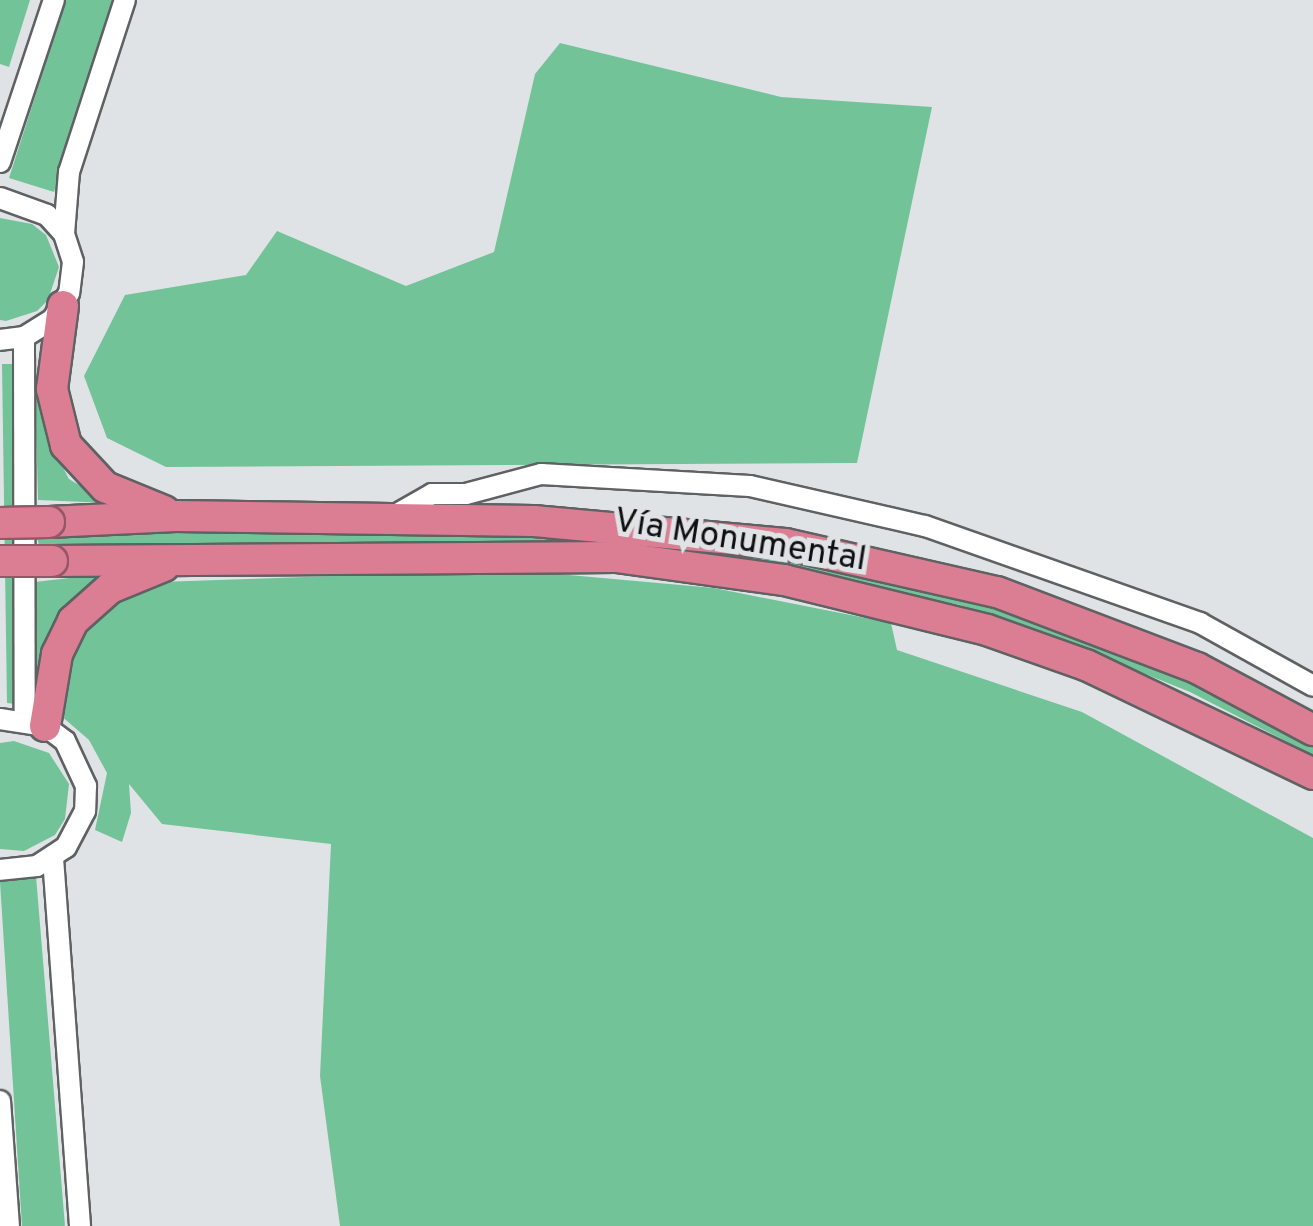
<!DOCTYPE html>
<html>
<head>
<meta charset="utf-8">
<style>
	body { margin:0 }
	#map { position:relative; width:1313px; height:1226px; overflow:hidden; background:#e0e3e5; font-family:Overpass,sans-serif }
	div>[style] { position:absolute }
	.green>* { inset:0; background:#73c399 }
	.roads { filter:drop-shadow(2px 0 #5f6163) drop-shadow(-2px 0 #5f6163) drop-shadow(0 2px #5f6163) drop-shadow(0 -2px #5f6163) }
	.minor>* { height:20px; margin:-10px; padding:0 10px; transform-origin:10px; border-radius:10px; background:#fff }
	.highway>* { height:30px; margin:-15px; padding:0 15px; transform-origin:15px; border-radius:15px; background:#db7e94 }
	.bridges { filter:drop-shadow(2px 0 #945766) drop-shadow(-2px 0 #945766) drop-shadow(0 2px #945766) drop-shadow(0 -2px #945766) }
	.highway-bridge>* { height:30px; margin:-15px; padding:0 15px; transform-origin:15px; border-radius:15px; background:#db7e94 }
	span { translate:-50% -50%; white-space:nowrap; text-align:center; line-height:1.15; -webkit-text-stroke:10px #e0e3e5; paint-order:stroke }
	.street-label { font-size:35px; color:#0f0f10 }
</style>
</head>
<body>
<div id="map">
	<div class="green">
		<i style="clip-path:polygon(0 0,30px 0,9px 67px,0 64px)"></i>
		<i style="clip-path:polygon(66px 0,112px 0,54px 192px,9px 178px)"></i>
		<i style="clip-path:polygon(560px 43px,781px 97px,932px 107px,857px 463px,166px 467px,107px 438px,84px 376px,125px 295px,246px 275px,277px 231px,406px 286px,494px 252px,535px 74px)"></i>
		<i style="clip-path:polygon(0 218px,32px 224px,46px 235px,59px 267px,48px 300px,37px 311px,6px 321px,0 320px)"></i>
		<i style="clip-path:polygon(2px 364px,14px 364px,16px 704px,7px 703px)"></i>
		<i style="clip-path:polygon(35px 383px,47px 437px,69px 479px,108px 503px,38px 500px)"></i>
		<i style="clip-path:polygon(428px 525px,760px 550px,961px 591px,1191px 678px,1313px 741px,1313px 755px,1190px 692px,1046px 634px,960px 605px,759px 564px,502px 541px,39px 546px,37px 536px)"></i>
		<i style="clip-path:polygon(513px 570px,714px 588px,891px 623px,897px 650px,1082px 712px,1313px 838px,1313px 1226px,340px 1226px,320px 1076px,331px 844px,162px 824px,129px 784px,131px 813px,122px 842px,95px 830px,107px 773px,89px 740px,59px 714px,59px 680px,85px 625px,121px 594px,159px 582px)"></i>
		<i style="clip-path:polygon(121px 572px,33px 708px,35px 582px)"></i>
		<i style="clip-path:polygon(14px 741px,49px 753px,69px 784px,65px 819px,55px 835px,24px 851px,0 849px,0 743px)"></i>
		<i style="clip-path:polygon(36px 876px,65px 1226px,22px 1226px,0 882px)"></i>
	</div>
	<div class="roads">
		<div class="minor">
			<i style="left:0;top:162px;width:171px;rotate:-71.6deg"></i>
			<i style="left:0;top:198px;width:50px;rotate:19.9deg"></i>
			<i style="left:47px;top:215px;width:25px;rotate:48deg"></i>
			<i style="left:64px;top:234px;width:29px;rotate:72deg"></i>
			<i style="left:73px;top:262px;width:31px;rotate:97deg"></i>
			<i style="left:69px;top:293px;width:31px;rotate:122deg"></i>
			<i style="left:53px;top:319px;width:34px;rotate:148deg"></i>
			<i style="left:24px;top:337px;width:24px;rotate:173deg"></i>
			<i style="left:64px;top:234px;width:62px;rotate:-85.4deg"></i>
			<i style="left:69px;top:172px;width:181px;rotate:-72deg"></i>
			<i style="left:24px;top:337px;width:383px;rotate:89.9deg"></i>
			<i style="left:392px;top:517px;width:46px;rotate:-29.9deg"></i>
			<i style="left:432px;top:494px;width:34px"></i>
			<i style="left:466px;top:494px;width:78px;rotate:-14.9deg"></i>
			<i style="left:541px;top:474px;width:209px;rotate:3.3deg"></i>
			<i style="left:750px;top:486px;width:180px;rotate:12.9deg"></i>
			<i style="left:925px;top:526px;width:292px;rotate:19.4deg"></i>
			<i style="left:1200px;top:623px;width:129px;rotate:29.1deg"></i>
			<i style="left:0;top:719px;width:46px;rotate:8.8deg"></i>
			<i style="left:45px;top:726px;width:25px;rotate:37deg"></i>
			<i style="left:65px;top:741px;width:50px;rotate:65deg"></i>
			<i style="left:86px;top:786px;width:25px;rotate:92deg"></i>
			<i style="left:85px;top:811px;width:41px;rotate:117.8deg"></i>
			<i style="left:66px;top:847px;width:35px;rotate:147deg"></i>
			<i style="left:37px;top:866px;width:37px;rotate:174deg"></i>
			<i style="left:53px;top:858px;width:369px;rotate:85.8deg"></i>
			<i style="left:0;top:1101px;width:125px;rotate:85.9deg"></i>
		</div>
		<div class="highway">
			<i style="left:63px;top:306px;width:84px;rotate:97.5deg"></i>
			<i style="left:52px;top:389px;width:58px;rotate:76deg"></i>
			<i style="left:66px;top:445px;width:57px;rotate:47.1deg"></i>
			<i style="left:105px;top:487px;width:64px;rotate:22.1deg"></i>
			<i style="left:49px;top:522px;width:127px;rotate:-2.7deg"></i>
			<i style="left:176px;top:516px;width:358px;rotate:0.8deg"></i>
			<i style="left:534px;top:521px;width:252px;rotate:5.2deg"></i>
			<i style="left:785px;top:544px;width:217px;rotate:12.8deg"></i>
			<i style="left:997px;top:592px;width:214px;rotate:20.8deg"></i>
			<i style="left:1197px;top:668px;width:132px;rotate:28.1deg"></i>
			<i style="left:52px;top:561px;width:564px;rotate:-0.41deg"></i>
			<i style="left:616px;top:557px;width:170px;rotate:7.8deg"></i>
			<i style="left:784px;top:580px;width:209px;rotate:13.8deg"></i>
			<i style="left:987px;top:630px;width:105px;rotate:19.5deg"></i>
			<i style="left:1086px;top:665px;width:252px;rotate:25.6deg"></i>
			<i style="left:45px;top:726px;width:73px;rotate:-80.5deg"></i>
			<i style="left:57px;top:654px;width:37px;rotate:-64deg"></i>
			<i style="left:73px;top:621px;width:50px;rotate:-41.7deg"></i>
			<i style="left:110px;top:588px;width:58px;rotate:-22.2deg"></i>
		</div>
	</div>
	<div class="bridges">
		<div class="highway-bridge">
			<i style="left:0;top:523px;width:49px;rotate:-1.2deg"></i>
			<i style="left:0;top:561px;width:52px"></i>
		</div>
	</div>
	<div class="street-label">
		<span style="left:740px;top:541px;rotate:9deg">Vía Monumental</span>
	</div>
</div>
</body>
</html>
